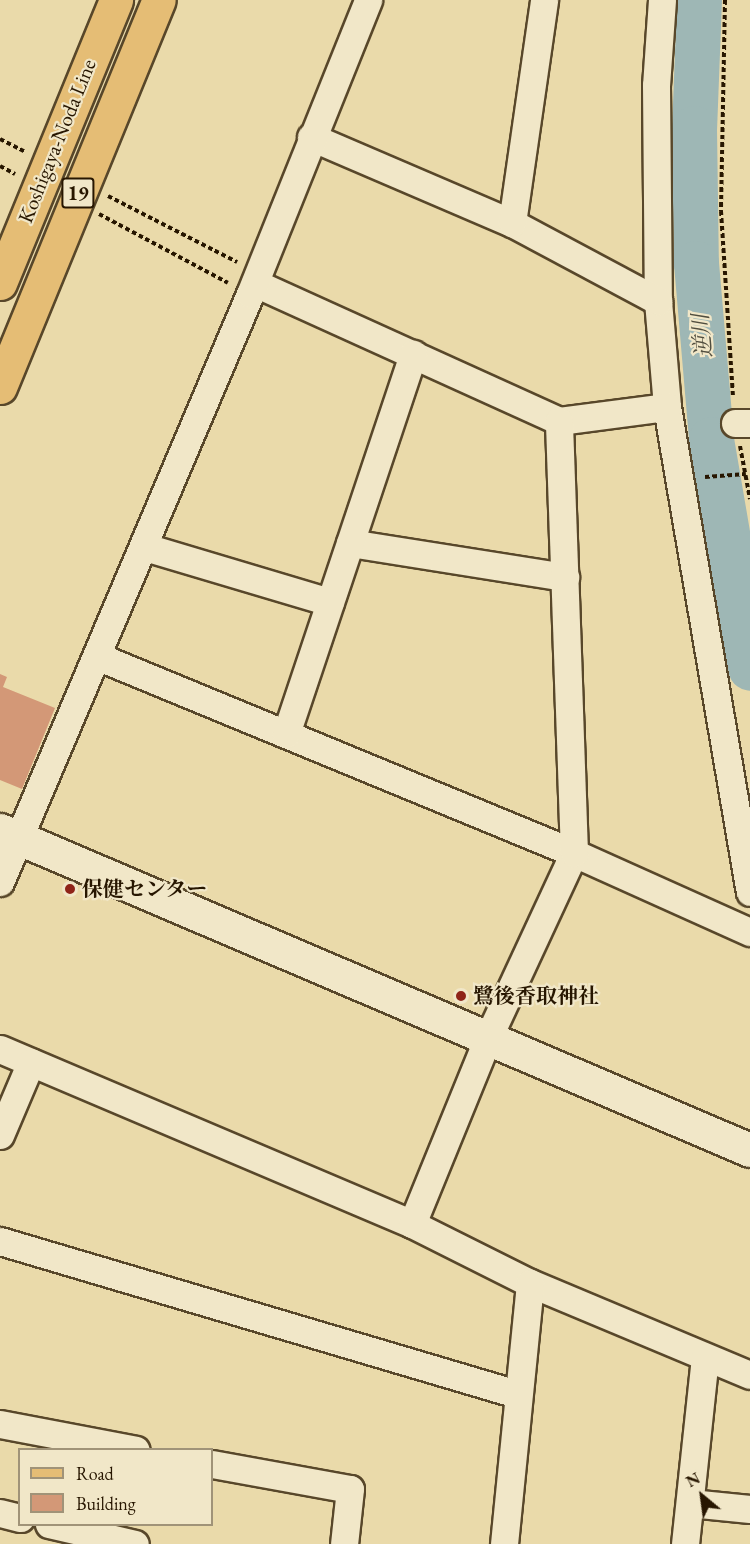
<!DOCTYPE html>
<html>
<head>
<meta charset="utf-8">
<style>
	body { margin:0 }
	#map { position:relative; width:750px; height:1544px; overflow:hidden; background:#eadaaa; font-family:"EB Garamond","Noto Serif JP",serif }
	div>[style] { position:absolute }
	.river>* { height:45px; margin:-22.5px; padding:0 22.5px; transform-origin:22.5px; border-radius:22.5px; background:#9eb7b5 }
	.building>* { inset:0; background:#d39877 }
	.path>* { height:4px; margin-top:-2px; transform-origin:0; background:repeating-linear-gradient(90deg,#271600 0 4.5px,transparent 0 7.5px) }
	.roads { filter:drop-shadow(2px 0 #58472a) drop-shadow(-2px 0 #58472a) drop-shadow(0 2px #58472a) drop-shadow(0 -2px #58472a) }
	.street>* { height:27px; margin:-13.5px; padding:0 13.5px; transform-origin:13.5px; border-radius:13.5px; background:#f1e7c8 }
	.secondary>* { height:33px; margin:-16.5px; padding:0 16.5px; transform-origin:16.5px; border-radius:16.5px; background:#f1e7c8 }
	.primary>* { height:33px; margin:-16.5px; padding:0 16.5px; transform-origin:16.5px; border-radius:16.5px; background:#e5bd75 }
	.dots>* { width:16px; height:16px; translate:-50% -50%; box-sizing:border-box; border:3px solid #f1e7c8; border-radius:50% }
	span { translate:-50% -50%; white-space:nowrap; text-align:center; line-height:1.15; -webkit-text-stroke:4.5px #f1e7c8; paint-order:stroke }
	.shield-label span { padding:2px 4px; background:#f1e7c8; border:2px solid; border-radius:4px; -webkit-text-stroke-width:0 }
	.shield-label { font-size:20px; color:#271600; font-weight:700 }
	.street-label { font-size:21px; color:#271600 }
	.poi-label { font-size:21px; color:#271600; font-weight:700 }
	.left { translate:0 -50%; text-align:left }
	.water-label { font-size:22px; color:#514e3f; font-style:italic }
	.legend { position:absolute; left:18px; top:1448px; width:195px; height:78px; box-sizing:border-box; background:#f1e7c8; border:2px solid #a09378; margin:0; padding:8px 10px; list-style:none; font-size:18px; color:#271600 }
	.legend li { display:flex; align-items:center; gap:12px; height:30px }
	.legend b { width:30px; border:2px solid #a09378 }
	.north { position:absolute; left:672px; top:1466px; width:60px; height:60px; -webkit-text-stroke:4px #f1e7c8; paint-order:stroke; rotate:331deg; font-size:16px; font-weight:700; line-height:24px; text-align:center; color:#271600 }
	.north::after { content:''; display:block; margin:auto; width:21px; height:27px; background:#271600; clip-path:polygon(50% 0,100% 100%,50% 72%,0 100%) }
</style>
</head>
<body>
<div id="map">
	<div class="river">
		<i style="left:699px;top:0;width:128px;rotate:92.2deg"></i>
		<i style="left:694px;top:128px;width:135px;rotate:89.2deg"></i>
		<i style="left:696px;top:263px;width:177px;rotate:85.1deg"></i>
		<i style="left:711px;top:439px;width:232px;rotate:80.3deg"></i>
	</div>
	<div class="building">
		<i style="clip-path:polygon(0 674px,7px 677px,3px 687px,55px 708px,22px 789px,0 780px)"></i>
	</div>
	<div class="path">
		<i style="left:725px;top:0;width:211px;rotate:91.1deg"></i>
		<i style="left:721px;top:211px;width:186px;rotate:86.3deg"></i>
		<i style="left:0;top:139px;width:27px;rotate:27deg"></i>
		<i style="left:0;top:166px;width:17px;rotate:28deg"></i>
		<i style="left:108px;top:196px;width:145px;rotate:27.1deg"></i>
		<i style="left:99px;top:214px;width:146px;rotate:28.1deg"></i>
		<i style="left:740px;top:446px;width:54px;rotate:79.3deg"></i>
		<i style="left:705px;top:477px;width:41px;rotate:-4.2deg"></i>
	</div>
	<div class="roads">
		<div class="street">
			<i style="left:662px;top:0;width:85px;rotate:94deg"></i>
			<i style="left:656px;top:85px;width:216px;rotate:89.5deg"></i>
			<i style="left:658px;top:301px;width:106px;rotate:85.1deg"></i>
			<i style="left:667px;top:407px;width:492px;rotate:80.3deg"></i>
			<i style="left:311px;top:137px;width:219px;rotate:23.2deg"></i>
			<i style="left:512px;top:223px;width:166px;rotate:28.1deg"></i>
			<i style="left:512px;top:223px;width:225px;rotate:-81.8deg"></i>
			<i style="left:255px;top:283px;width:334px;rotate:24.4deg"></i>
			<i style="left:559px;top:421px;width:109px;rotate:-7.4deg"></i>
			<i style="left:735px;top:423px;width:15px"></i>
			<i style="left:350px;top:543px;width:218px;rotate:9deg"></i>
			<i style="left:145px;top:547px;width:193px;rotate:16.6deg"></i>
			<i style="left:99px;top:657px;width:514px;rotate:22.42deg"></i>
			<i style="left:574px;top:853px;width:193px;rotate:24.2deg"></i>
			<i style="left:286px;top:734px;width:401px;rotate:-71.5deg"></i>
			<i style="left:0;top:882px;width:639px;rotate:-66.97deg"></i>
			<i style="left:250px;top:294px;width:317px;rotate:-68.1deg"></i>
			<i style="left:0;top:1049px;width:448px;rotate:23deg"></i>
			<i style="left:412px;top:1224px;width:132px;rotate:26.6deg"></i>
			<i style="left:530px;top:1283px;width:238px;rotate:22.7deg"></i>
			<i style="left:0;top:1135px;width:79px;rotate:-67deg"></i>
			<i style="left:412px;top:1224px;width:201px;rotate:-67.8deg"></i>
			<i style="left:488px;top:1038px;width:204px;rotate:-65.1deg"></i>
			<i style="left:574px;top:853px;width:432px;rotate:-92deg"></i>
			<i style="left:0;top:1241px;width:539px;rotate:16.49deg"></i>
			<i style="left:0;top:1424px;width:138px;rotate:10.8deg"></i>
			<i style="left:212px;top:1464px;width:140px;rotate:10.3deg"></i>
			<i style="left:350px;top:1489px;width:55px;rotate:96.2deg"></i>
			<i style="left:690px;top:1503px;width:60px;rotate:5.7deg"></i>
			<i style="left:0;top:1513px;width:21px;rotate:14deg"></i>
			<i style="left:49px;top:1524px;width:88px;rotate:13.1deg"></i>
			<i style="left:504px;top:1544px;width:262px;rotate:-84.3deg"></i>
			<i style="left:685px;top:1544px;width:188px;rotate:-83.9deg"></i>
		</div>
		<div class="secondary">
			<i style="left:0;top:830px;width:815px;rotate:23.11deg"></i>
		</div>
		<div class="primary">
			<i style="left:0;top:283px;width:306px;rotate:-67.7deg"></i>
			<i style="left:0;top:387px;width:418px;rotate:-67.7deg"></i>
		</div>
	</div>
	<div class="dots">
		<i style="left:70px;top:889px;background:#8f2418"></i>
		<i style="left:461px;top:996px;background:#8f2418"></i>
	</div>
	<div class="shield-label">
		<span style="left:78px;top:193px">19</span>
	</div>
	<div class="street-label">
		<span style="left:57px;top:141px;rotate:-68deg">Koshigaya-Noda Line</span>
	</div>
	<div class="poi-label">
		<span class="left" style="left:82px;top:889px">保健センター</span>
		<span class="left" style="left:473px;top:996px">鷺後香取神社</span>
	</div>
	<div class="water-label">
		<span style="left:702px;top:336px;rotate:-95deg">逆川</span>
	</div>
	<ul class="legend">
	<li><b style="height:8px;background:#e5bd75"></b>Road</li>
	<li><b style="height:16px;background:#d39877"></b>Building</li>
	</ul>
	<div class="north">N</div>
</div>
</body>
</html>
